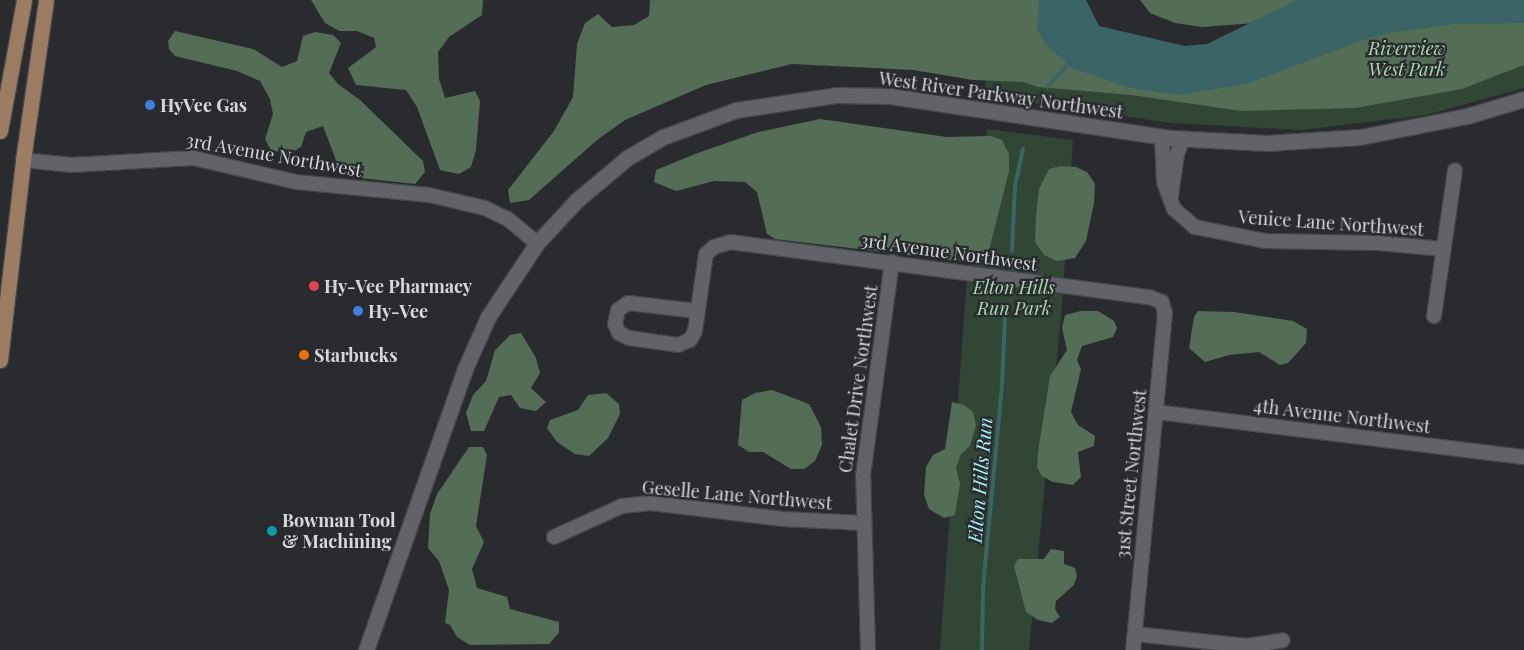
<!DOCTYPE html>
<html>
<head>
<meta charset="utf-8">
<style>
	body { margin:0 }
	#map { position:relative; width:1524px; height:650px; overflow:hidden; background:#2a2b2f; font-family:"Playfair Display",serif }
	div>[style] { position:absolute }
	.green>* { inset:0; background:#314634 }
	.forest>* { inset:0; background:#536d56 }
	.water>* { inset:0; background:#3b6466 }
	.stream>* { height:4px; margin:-2px; padding:0 2px; transform-origin:2px; border-radius:2px; background:#3b6466 }
	.roads { filter:drop-shadow(1px 0 #45464a) drop-shadow(-1px 0 #45464a) drop-shadow(0 1px #45464a) drop-shadow(0 -1px #45464a) }
	.street>* { height:14px; margin:-7px; padding:0 7px; transform-origin:7px; border-radius:7px; background:#626368 }
	.secondary>* { height:15px; margin:-7.5px; padding:0 7.5px; transform-origin:7.5px; border-radius:7.5px; background:#626368 }
	.primary>* { height:15px; margin:-7.5px; padding:0 7.5px; transform-origin:7.5px; border-radius:7.5px; background:#9d7c64 }
	.dots>* { width:14px; height:14px; translate:-50% -50%; box-sizing:border-box; border:2px solid #2a2b2f; border-radius:50% }
	span { translate:-50% -50%; white-space:nowrap; text-align:center; line-height:1.15; -webkit-text-stroke:4.5px #2a2b2f; paint-order:stroke }
	.park-label { font-size:18px; color:#aad9af; font-style:italic }
	.street-label { font-size:18px; color:#d7d8da }
	.poi-label { font-size:18px; color:#d7d8da; font-weight:700 }
	.left { translate:0 -50%; text-align:left }
	.water-label { font-size:19px; color:#a6f4f8; font-style:italic }
</style>
</head>
<body>
<div id="map">
	<div class="green">
		<i style="clip-path:polygon(998px 0,1129px 62px,1524px 7px,1524px 88px,1426px 115px,1301px 130px,1171px 123px,984px 96px)"></i>
		<i style="clip-path:polygon(987px 129px,1073px 140px,1062px 305px,1029px 650px,940px 650px,966px 291px)"></i>
	</div>
	<div class="forest">
		<i style="clip-path:polygon(311px 0,483px 0,482px 15px,449px 37px,438px 52px,439px 79px,445px 98px,475px 91px,480px 101px,476px 150px,471px 167px,459px 174px,440px 170px,417px 107px,406px 90px,356px 85px,348px 68px,376px 47px,374px 38px,357px 31px,339px 31px,325px 23px)"></i>
		<i style="clip-path:polygon(650px 0,1045px 0,1091px 58px,1375px 28px,1524px 18px,1524px 65px,1462px 89px,1355px 108px,1241px 111px,1131px 95px,1038px 87px,1023px 82px,973px 80px,913px 70px,792px 64px,706px 85px,625px 120px,597px 140px,529px 200px,510px 203px,508px 190px,554px 131px,573px 97px,577px 44px,585px 23px,598px 14px,612px 27px,634px 25px,649px 16px)"></i>
		<i style="clip-path:polygon(1140px 0,1295px 0,1299px 1px,1283px 21px,1202px 27px,1175px 23px,1150px 13px)"></i>
		<i style="clip-path:polygon(175px 31px,253px 49px,282px 67px,297px 61px,303px 36px,315px 32px,333px 35px,341px 43px,329px 73px,338px 84px,360px 100px,423px 161px,425px 172px,415px 184px,352px 177px,337px 163px,323px 126px,306px 132px,301px 147px,289px 154px,271px 150px,265px 139px,273px 114px,270px 99px,260px 81px,237px 71px,175px 56px,169px 49px,168px 41px)"></i>
		<i style="clip-path:polygon(820px 119px,947px 137px,991px 136px,1002px 140px,1009px 154px,1009px 171px,988px 254px,979px 262px,958px 261px,775px 239px,767px 234px,757px 192px,745px 182px,714px 181px,676px 191px,654px 182px,656px 170px,695px 154px,758px 132px)"></i>
		<i style="clip-path:polygon(1060px 166px,1076px 167px,1087px 172px,1095px 184px,1094px 203px,1086px 241px,1075px 258px,1057px 261px,1044px 255px,1035px 242px,1036px 216px,1039px 189px,1049px 169px)"></i>
		<i style="clip-path:polygon(1081px 311px,1098px 311px,1114px 321px,1117px 328px,1113px 337px,1082px 346px,1077px 360px,1081px 369px,1071px 412px,1078px 425px,1095px 436px,1094px 446px,1078px 452px,1081px 477px,1073px 485px,1053px 482px,1042px 476px,1037px 467px,1038px 452px,1050px 376px,1067px 350px,1062px 328px,1065px 315px)"></i>
		<i style="clip-path:polygon(1198px 311px,1234px 312px,1293px 321px,1307px 329px,1306px 343px,1288px 363px,1280px 365px,1259px 352px,1229px 355px,1205px 362px,1189px 348px,1194px 317px)"></i>
		<i style="clip-path:polygon(521px 333px,536px 358px,540px 373px,531px 388px,546px 402px,536px 411px,520px 408px,511px 395px,499px 397px,484px 431px,471px 431px,466px 413px,473px 395px,486px 381px,495px 350px,510px 335px)"></i>
		<i style="clip-path:polygon(772px 390px,809px 404px,821px 427px,822px 445px,815px 461px,804px 469px,791px 469px,763px 452px,749px 452px,738px 445px,742px 400px,755px 393px)"></i>
		<i style="clip-path:polygon(606px 393px,619px 404px,620px 414px,608px 438px,589px 456px,575px 454px,557px 442px,547px 428px,550px 420px,578px 410px,588px 395px)"></i>
		<i style="clip-path:polygon(952px 402px,964px 405px,973px 412px,976px 425px,970px 446px,961px 454px,956px 468px,960px 484px,955px 515px,944px 518px,929px 509px,924px 495px,926px 467px,933px 455px,945px 449px)"></i>
		<i style="clip-path:polygon(469px 447px,483px 447px,487px 455px,476px 526px,484px 542px,472px 569px,477px 588px,507px 597px,510px 609px,559px 622px,559px 633px,549px 644px,470px 645px,457px 637px,450px 625px,445px 623px,449px 590px,439px 561px,428px 548px,430px 514px,437px 494px)"></i>
		<i style="clip-path:polygon(1051px 549px,1064px 551px,1064px 564px,1075px 568px,1077px 576px,1074px 585px,1056px 601px,1055px 609px,1060px 617px,1052px 623px,1038px 620px,1026px 612px,1014px 566px,1018px 559px,1044px 559px)"></i>
	</div>
	<div class="water">
		<i style="clip-path:polygon(1039px 0,1086px 0,1099px 26px,1185px 46px,1207px 44px,1297px 0,1524px 0,1524px 23px,1455px 24px,1395px 32px,1369px 38px,1249px 83px,1181px 95px,1130px 88px,1072px 68px,1044px 43px,1037px 29px)"></i>
	</div>
	<div class="stream">
		<i style="left:1047px;top:87px;width:35px;rotate:-47deg"></i>
		<i style="left:1012px;top:251px;width:65px;rotate:-87.4deg"></i>
		<i style="left:1015px;top:186px;width:38px;rotate:-78deg"></i>
		<i style="left:982px;top:650px;width:63px;rotate:-89.1deg"></i>
		<i style="left:983px;top:587px;width:202px;rotate:-84.6deg"></i>
		<i style="left:1002px;top:386px;width:73px;rotate:-87.6deg"></i>
	</div>
	<div class="roads">
		<div class="street">
			<i style="left:1162px;top:137px;width:45px;rotate:87.5deg"></i>
			<i style="left:1164px;top:182px;width:29px;rotate:70deg"></i>
			<i style="left:1174px;top:209px;width:28px;rotate:41deg"></i>
			<i style="left:1195px;top:227px;width:71px;rotate:11.3deg"></i>
			<i style="left:1265px;top:241px;width:113px;rotate:1deg"></i>
			<i style="left:1378px;top:243px;width:65px;rotate:5.3deg"></i>
			<i style="left:23px;top:160px;width:49px;rotate:5.8deg"></i>
			<i style="left:72px;top:165px;width:121px;rotate:-3.3deg"></i>
			<i style="left:193px;top:158px;width:106px;rotate:13.1deg"></i>
			<i style="left:296px;top:182px;width:134px;rotate:5.6deg"></i>
			<i style="left:429px;top:195px;width:57px;rotate:13.1deg"></i>
			<i style="left:485px;top:208px;width:25px;rotate:26deg"></i>
			<i style="left:508px;top:219px;width:38px;rotate:40deg"></i>
			<i style="left:1171px;top:196px;width:42px;rotate:-81.9deg"></i>
			<i style="left:1177px;top:154px;width:16px;rotate:-68deg"></i>
			<i style="left:697px;top:311px;width:69px;rotate:-173.4deg"></i>
			<i style="left:628px;top:303px;width:12px;rotate:145deg"></i>
			<i style="left:618px;top:310px;width:14px;rotate:102deg"></i>
			<i style="left:615px;top:324px;width:10px;rotate:66deg"></i>
			<i style="left:619px;top:333px;width:11px;rotate:27deg"></i>
			<i style="left:629px;top:338px;width:49px;rotate:8.1deg"></i>
			<i style="left:678px;top:345px;width:13px;rotate:-23deg"></i>
			<i style="left:690px;top:340px;width:10px;rotate:-61deg"></i>
			<i style="left:695px;top:331px;width:78px;rotate:-81.9deg"></i>
			<i style="left:706px;top:254px;width:11px;rotate:-41deg"></i>
			<i style="left:714px;top:247px;width:17px;rotate:-17deg"></i>
			<i style="left:730px;top:242px;width:423px;rotate:7.5deg"></i>
			<i style="left:1149px;top:297px;width:14px;rotate:21deg"></i>
			<i style="left:1162px;top:302px;width:11px;rotate:75deg"></i>
			<i style="left:1165px;top:313px;width:339px;rotate:95.4deg"></i>
			<i style="left:1434px;top:316px;width:147px;rotate:-81.8deg"></i>
			<i style="left:1156px;top:412px;width:371px;rotate:7deg"></i>
			<i style="left:554px;top:537px;width:75px;rotate:-24.5deg"></i>
			<i style="left:622px;top:506px;width:29px;rotate:-6deg"></i>
			<i style="left:651px;top:503px;width:133px;rotate:6.9deg"></i>
			<i style="left:783px;top:519px;width:80px;rotate:2.9deg"></i>
			<i style="left:1135px;top:634px;width:113px;rotate:6.1deg"></i>
			<i style="left:1247px;top:646px;width:36px;rotate:-9deg"></i>
			<i style="left:868px;top:650px;width:174px;rotate:-91.6deg"></i>
			<i style="left:863px;top:476px;width:216px;rotate:-82.3deg"></i>
		</div>
		<div class="secondary">
			<i style="left:366px;top:650px;width:296px;rotate:-70.6deg"></i>
			<i style="left:464px;top:371px;width:59px;rotate:-66deg"></i>
			<i style="left:488px;top:317px;width:89px;rotate:-56.5deg"></i>
			<i style="left:537px;top:243px;width:59px;rotate:-47.1deg"></i>
			<i style="left:577px;top:200px;width:65px;rotate:-40deg"></i>
			<i style="left:627px;top:158px;width:42px;rotate:-30.3deg"></i>
			<i style="left:663px;top:137px;width:78px;rotate:-20.3deg"></i>
			<i style="left:736px;top:110px;width:101px;rotate:-8.5deg"></i>
			<i style="left:836px;top:95px;width:54px;rotate:1.1deg"></i>
			<i style="left:890px;top:96px;width:285px;rotate:8.5deg"></i>
			<i style="left:1172px;top:138px;width:95px;rotate:3deg"></i>
			<i style="left:1267px;top:143px;width:93px;rotate:-3.7deg"></i>
			<i style="left:1360px;top:137px;width:109px;rotate:-11.1deg"></i>
			<i style="left:1467px;top:116px;width:59px;rotate:-16.6deg"></i>
		</div>
		<div class="primary">
			<i style="left:0;top:131px;width:133px;rotate:-79.6deg"></i>
			<i style="left:0;top:360px;width:201px;rotate:-83.4deg"></i>
			<i style="left:23px;top:160px;width:162px;rotate:-81.8deg"></i>
		</div>
	</div>
	<div class="dots">
		<i style="left:150px;top:105px;background:#3f7fe0"></i>
		<i style="left:314px;top:286px;background:#e0444e"></i>
		<i style="left:358px;top:311px;background:#3f7fe0"></i>
		<i style="left:304px;top:355px;background:#e8710a"></i>
		<i style="left:272px;top:531px;background:#0f9aa8"></i>
	</div>
	<div class="park-label">
		<span style="left:1407px;top:59px">Riverview<br>West Park</span>
		<span style="left:1014px;top:298px">Elton Hills<br>Run Park</span>
	</div>
	<div class="street-label">
		<span style="left:1001px;top:95px;rotate:8deg">West River Parkway Northwest</span>
		<span style="left:274px;top:155px;rotate:10deg">3rd Avenue Northwest</span>
		<span style="left:1331px;top:223px;rotate:4deg">Venice Lane Northwest</span>
		<span style="left:949px;top:252px;rotate:8deg">3rd Avenue Northwest</span>
		<span style="left:858px;top:379px;rotate:-82deg">Chalet Drive Northwest</span>
		<span style="left:1342px;top:416px;rotate:7deg">4th Avenue Northwest</span>
		<span style="left:1131px;top:474px;rotate:-84deg">31st Street Northwest</span>
		<span style="left:737px;top:495px;rotate:5deg">Geselle Lane Northwest</span>
	</div>
	<div class="poi-label">
		<span class="left" style="left:160px;top:105px">HyVee Gas</span>
		<span class="left" style="left:324px;top:286px">Hy-Vee Pharmacy</span>
		<span class="left" style="left:368px;top:311px">Hy-Vee</span>
		<span class="left" style="left:314px;top:355px">Starbucks</span>
		<span class="left" style="left:282px;top:531px">Bowman Tool<br>&amp; Machining</span>
	</div>
	<div class="water-label">
		<span style="left:980px;top:480px;rotate:-85deg">Elton Hills Run</span>
	</div>
</div>
</body>
</html>
